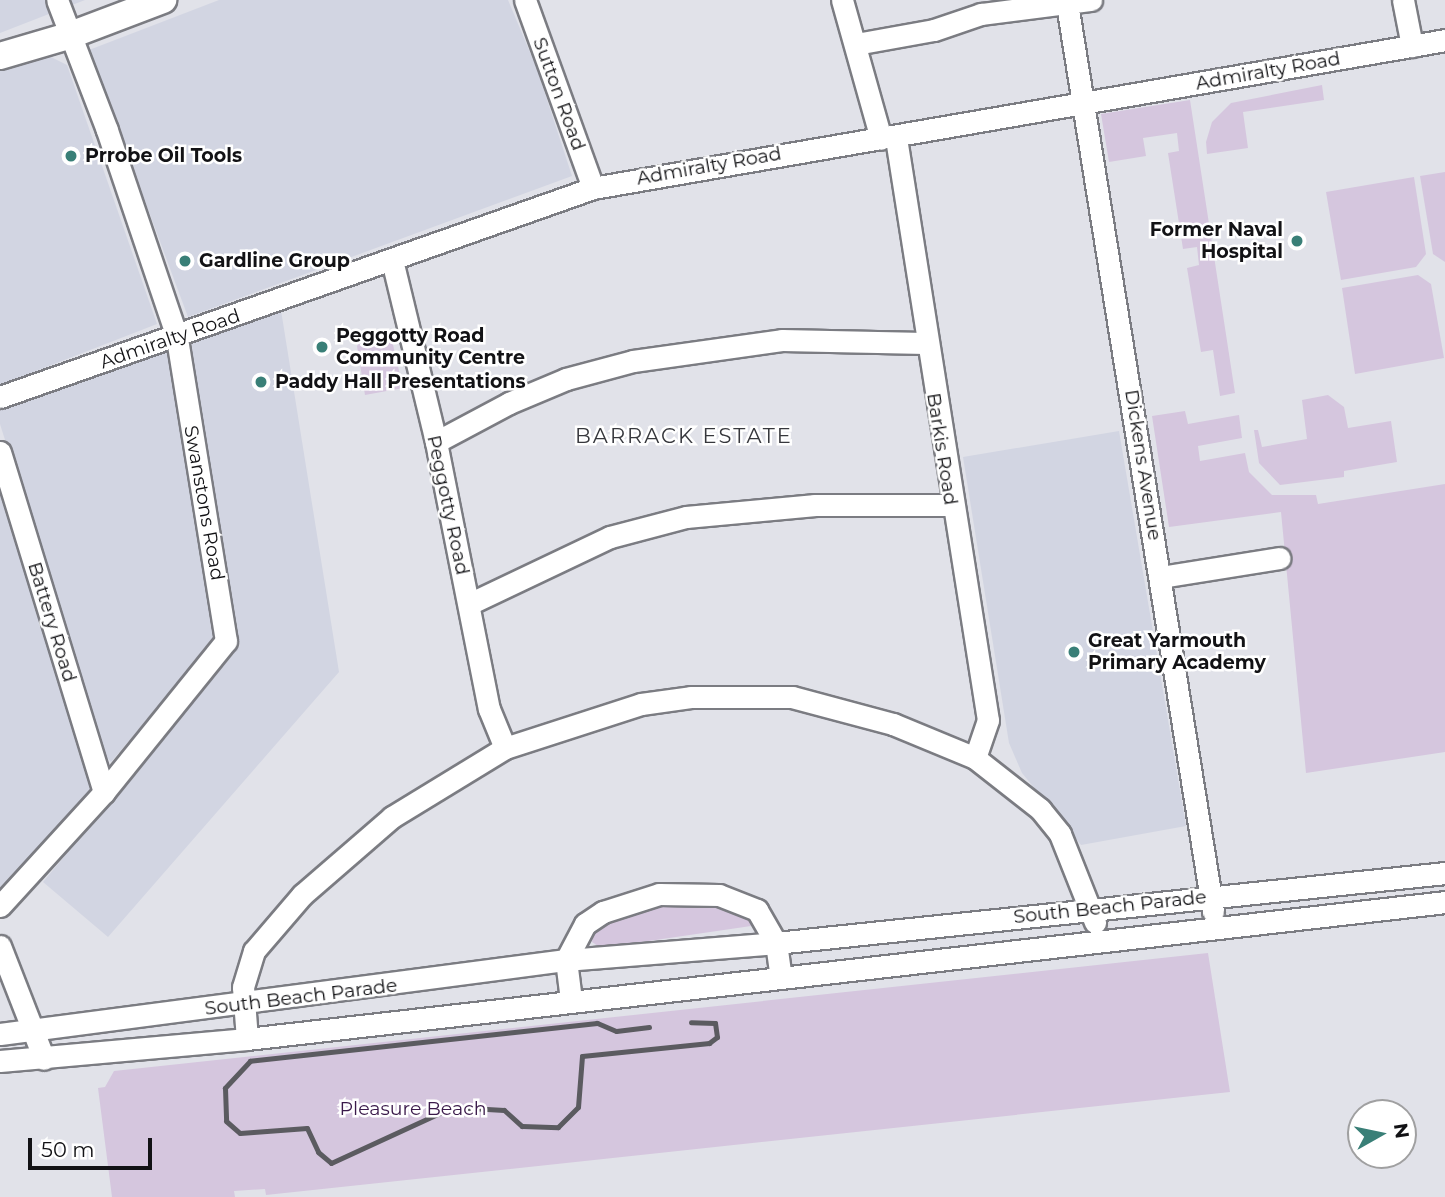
<!DOCTYPE html>
<html>
<head>
<meta charset="utf-8">
<style>
	body { margin:0 }
	#map { position:relative; width:1445px; height:1197px; overflow:hidden; background:#e1e2e9; font-family:Montserrat,sans-serif }
	div>[style] { position:absolute }
	.built>* { inset:0; background:#d2d5e2 }
	.green>* { inset:0; background:#d5c6de }
	.roads { filter:drop-shadow(2px 0 #7b7c82) drop-shadow(-2px 0 #7b7c82) drop-shadow(0 2px #7b7c82) drop-shadow(0 -2px #7b7c82) }
	.minor>* { height:21px; margin:-10.5px; padding:0 10.5px; transform-origin:10.5px; border-radius:10.5px; background:#fff }
	.major>* { height:26px; margin:-13px; padding:0 13px; transform-origin:13px; border-radius:13px; background:#fff }
	.rail>* { height:5px; margin:-2.5px; padding:0 2.5px; transform-origin:2.5px; border-radius:2.5px; background:#5b5b60 }
	.dots>* { width:19px; height:19px; translate:-50% -50%; box-sizing:border-box; border:4px solid #fff; border-radius:50% }
	span { translate:-50% -50%; white-space:nowrap; text-align:center; line-height:1.15; -webkit-text-stroke:5px #fff; paint-order:stroke }
	.street-label { font-size:19px; color:#121215 }
	.poi-label { font-size:19px; color:#121215; font-weight:700 }
	.left { translate:0 -50%; text-align:left }
	.right { translate:-100% -50%; text-align:right }
	.park-label { font-size:19px; color:#3a194a }
	.neighbourhood-label { font-size:21px; color:#36373c; letter-spacing:2px }
	.north { position:absolute; left:1347px; top:1099px; width:70px; height:70px; box-sizing:border-box; background:#fff; border:2px solid #a0a0a1; border-radius:50%; rotate:81deg; font-size:19px; font-weight:700; line-height:28px; text-align:center; color:#121215 }
	.north::after { content:''; display:block; margin:auto; width:24px; height:32px; background:#397f77; clip-path:polygon(50% 0,100% 100%,50% 72%,0 100%) }
	.scale { position:absolute; left:28px; top:1138px; width:124px; height:32px; box-sizing:border-box; border:4px solid #121215; border-top:0; padding-left:9px; font-size:21px; line-height:24px; white-space:nowrap; color:#121215; -webkit-text-stroke:5px #fff; paint-order:stroke }
</style>
</head>
<body>
<div id="map">
	<div class="built">
		<i style="clip-path:polygon(0 0,85px 0,0 33px)"></i>
		<i style="clip-path:polygon(219px 0,508px 0,537px 69px,572px 176px,188px 317px,89px 50px)"></i>
		<i style="clip-path:polygon(43px 53px,67px 65px,157px 324px,0 385px,0 67px)"></i>
		<i style="clip-path:polygon(280px 304px,339px 672px,108px 937px,43px 882px,240px 646px,186px 336px)"></i>
		<i style="clip-path:polygon(167px 349px,216px 637px,111px 762px,104px 754px,0 424px,0 403px)"></i>
		<i style="clip-path:polygon(1119px 431px,1186px 826px,1081px 845px,1022px 773px,1009px 743px,963px 457px)"></i>
		<i style="clip-path:polygon(0 468px,93px 791px,0 895px)"></i>
	</div>
	<div class="green">
		<i style="clip-path:polygon(1322px 85px,1324px 100px,1243px 112px,1248px 148px,1207px 154px,1206px 142px,1212px 122px,1231px 103px)"></i>
		<i style="clip-path:polygon(1190px 100px,1235px 393px,1220px 396px,1213px 350px,1201px 352px,1187px 268px,1199px 265px,1197px 247px,1183px 249px,1168px 153px,1179px 151px,1177px 133px,1143px 138px,1146px 156px,1109px 162px,1101px 114px)"></i>
		<i style="clip-path:polygon(1445px 172px,1445px 262px,1433px 254px,1420px 176px)"></i>
		<i style="clip-path:polygon(1414px 177px,1426px 254px,1416px 267px,1341px 280px,1326px 192px)"></i>
		<i style="clip-path:polygon(1418px 275px,1431px 284px,1444px 358px,1355px 374px,1342px 288px)"></i>
		<i style="clip-path:polygon(391px 336px,403px 388px,365px 395px,357px 346px,361px 341px)"></i>
		<i style="clip-path:polygon(1328px 395px,1344px 407px,1348px 428px,1391px 421px,1397px 462px,1344px 471px,1344px 477px,1280px 485px,1259px 463px,1254px 430px,1258px 430px,1262px 447px,1307px 439px,1302px 400px)"></i>
		<i style="clip-path:polygon(1185px 411px,1188px 424px,1239px 415px,1242px 438px,1198px 446px,1200px 461px,1245px 453px,1249px 472px,1272px 495px,1316px 495px,1318px 504px,1445px 484px,1445px 752px,1306px 773px,1281px 512px,1169px 527px,1152px 416px)"></i>
		<i style="clip-path:polygon(695px 902px,736px 910px,749px 917px,751px 926px,601px 948px,592px 942px,594px 929px,621px 915px,649px 906px)"></i>
		<i style="clip-path:polygon(1208px 953px,1230px 1092px,266px 1195px,265px 1189px,234px 1191px,235px 1197px,112px 1197px,98px 1088px,105px 1087px,114px 1071px)"></i>
	</div>
	<div class="roads">
		<div class="minor">
			<i style="left:525px;top:0;width:200px;rotate:70.1deg"></i>
			<i style="left:842px;top:0;width:144px;rotate:74.3deg"></i>
			<i style="left:1403px;top:0;width:47px;rotate:78.9deg"></i>
			<i style="left:1067px;top:4px;width:919px;rotate:80.86deg"></i>
			<i style="left:856px;top:44px;width:79px;rotate:-10.2deg"></i>
			<i style="left:934px;top:30px;width:50px;rotate:-18.8deg"></i>
			<i style="left:981px;top:14px;width:111px;rotate:-7.3deg"></i>
			<i style="left:896px;top:138px;width:589px;rotate:81.02deg"></i>
			<i style="left:988px;top:720px;width:40px;rotate:108.9deg"></i>
			<i style="left:392px;top:260px;width:187px;rotate:76.4deg"></i>
			<i style="left:436px;top:442px;width:272px;rotate:78.8deg"></i>
			<i style="left:489px;top:709px;width:42px;rotate:67.7deg"></i>
			<i style="left:0;top:397px;width:629px;rotate:-19.41deg"></i>
			<i style="left:593px;top:188px;width:865px;rotate:-9.85deg"></i>
			<i style="left:436px;top:442px;width:83px;rotate:-28.1deg"></i>
			<i style="left:509px;top:403px;width:62px;rotate:-22.8deg"></i>
			<i style="left:566px;top:379px;width:69px;rotate:-15deg"></i>
			<i style="left:633px;top:361px;width:150px;rotate:-8deg"></i>
			<i style="left:782px;top:340px;width:143px;rotate:1.2deg"></i>
			<i style="left:0;top:452px;width:356px;rotate:73deg"></i>
			<i style="left:1161px;top:577px;width:120px;rotate:-9.1deg"></i>
			<i style="left:469px;top:604px;width:156px;rotate:-25.4deg"></i>
			<i style="left:610px;top:537px;width:79px;rotate:-14.7deg"></i>
			<i style="left:686px;top:517px;width:130px;rotate:-5.3deg"></i>
			<i style="left:815px;top:505px;width:136px"></i>
			<i style="left:0;top:906px;width:154px;rotate:-47.6deg"></i>
			<i style="left:104px;top:792px;width:194px;rotate:-51.1deg"></i>
			<i style="left:226px;top:641px;width:308px;rotate:-99.2deg"></i>
			<i style="left:177px;top:337px;width:219px;rotate:-108.7deg"></i>
			<i style="left:107px;top:130px;width:139px;rotate:-111deg"></i>
			<i style="left:0;top:946px;width:121px;rotate:68.7deg"></i>
			<i style="left:571px;top:1000px;width:40px;rotate:-97.1deg"></i>
			<i style="left:566px;top:960px;width:41px;rotate:-62.2deg"></i>
			<i style="left:585px;top:924px;width:22px;rotate:-34deg"></i>
			<i style="left:603px;top:912px;width:59px;rotate:-17.8deg"></i>
			<i style="left:659px;top:894px;width:60px;rotate:1deg"></i>
			<i style="left:719px;top:895px;width:41px;rotate:21.5deg"></i>
			<i style="left:757px;top:910px;width:38px;rotate:60deg"></i>
			<i style="left:776px;top:943px;width:35px;rotate:82deg"></i>
			<i style="left:0;top:1034px;width:571px;rotate:-7.45deg"></i>
			<i style="left:566px;top:960px;width:211px;rotate:-4.6deg"></i>
			<i style="left:776px;top:943px;width:673px;rotate:-5.97deg"></i>
			<i style="left:247px;top:1039px;width:52px;rotate:-94.4deg"></i>
			<i style="left:243px;top:987px;width:38px;rotate:-73deg"></i>
			<i style="left:254px;top:951px;width:74px;rotate:-49.4deg"></i>
			<i style="left:302px;top:895px;width:119px;rotate:-40.9deg"></i>
			<i style="left:392px;top:817px;width:132px;rotate:-31.4deg"></i>
			<i style="left:505px;top:748px;width:143px;rotate:-17.9deg"></i>
			<i style="left:641px;top:704px;width:50px;rotate:-8deg"></i>
			<i style="left:691px;top:697px;width:101px"></i>
			<i style="left:792px;top:697px;width:105px;rotate:15deg"></i>
			<i style="left:893px;top:724px;width:89px;rotate:22.5deg"></i>
			<i style="left:975px;top:758px;width:83px;rotate:38.1deg"></i>
			<i style="left:1040px;top:809px;width:32px;rotate:51deg"></i>
			<i style="left:1060px;top:834px;width:95px;rotate:68.3deg"></i>
			<i style="left:0;top:1061px;width:248px;rotate:-5.1deg"></i>
			<i style="left:247px;top:1039px;width:1206px;rotate:-6.52deg"></i>
		</div>
		<div class="major">
			<i style="left:0;top:56px;width:71px;rotate:-16.4deg"></i>
			<i style="left:68px;top:36px;width:102px;rotate:-20.8deg"></i>
		</div>
	</div>
	<div class="rail">
		<i style="left:649px;top:1027px;width:33px;rotate:173deg"></i>
		<i style="left:616px;top:1031px;width:21px;rotate:-157deg"></i>
		<i style="left:597px;top:1023px;width:349px;rotate:173.8deg"></i>
		<i style="left:250px;top:1061px;width:37px;rotate:133deg"></i>
		<i style="left:225px;top:1088px;width:33px;rotate:88deg"></i>
		<i style="left:226px;top:1121px;width:18px;rotate:41deg"></i>
		<i style="left:240px;top:1133px;width:67px;rotate:-4.3deg"></i>
		<i style="left:307px;top:1128px;width:26px;rotate:65deg"></i>
		<i style="left:318px;top:1152px;width:17px;rotate:40deg"></i>
		<i style="left:331px;top:1163px;width:134px;rotate:-24.7deg"></i>
		<i style="left:453px;top:1107px;width:51px;rotate:3.4deg"></i>
		<i style="left:504px;top:1110px;width:24px;rotate:42deg"></i>
		<i style="left:522px;top:1126px;width:36px;rotate:2deg"></i>
		<i style="left:558px;top:1127px;width:28px;rotate:-45deg"></i>
		<i style="left:578px;top:1107px;width:51px;rotate:-85.5deg"></i>
		<i style="left:582px;top:1056px;width:128px;rotate:-5.8deg"></i>
		<i style="left:709px;top:1043px;width:10px;rotate:-37deg"></i>
		<i style="left:717px;top:1037px;width:14px;rotate:-98deg"></i>
		<i style="left:715px;top:1023px;width:24px;rotate:-178deg"></i>
	</div>
	<div class="dots">
		<i style="left:71px;top:156px;background:#397f77"></i>
		<i style="left:1297px;top:241px;background:#397f77"></i>
		<i style="left:185px;top:261px;background:#397f77"></i>
		<i style="left:322px;top:347px;background:#397f77"></i>
		<i style="left:261px;top:382px;background:#397f77"></i>
		<i style="left:1074px;top:652px;background:#397f77"></i>
	</div>
	<div class="street-label">
		<span style="left:1268px;top:71px;rotate:-10deg">Admiralty Road</span>
		<span style="left:559px;top:94px;rotate:70deg">Sutton Road</span>
		<span style="left:709px;top:166px;rotate:-10deg">Admiralty Road</span>
		<span style="left:170px;top:339px;rotate:-19deg">Admiralty Road</span>
		<span style="left:942px;top:449px;rotate:81deg">Barkis Road</span>
		<span style="left:1143px;top:465px;rotate:81deg">Dickens Avenue</span>
		<span style="left:204px;top:503px;rotate:80deg">Swanstons Road</span>
		<span style="left:448px;top:505px;rotate:78deg">Peggotty Road</span>
		<span style="left:52px;top:622px;rotate:73deg">Battery Road</span>
		<span style="left:1110px;top:907px;rotate:-6deg">South Beach Parade</span>
		<span style="left:301px;top:997px;rotate:-7deg">South Beach Parade</span>
	</div>
	<div class="poi-label">
		<span class="left" style="left:85px;top:156px">Prrobe Oil Tools</span>
		<span class="right" style="left:1283px;top:241px">Former Naval<br>Hospital</span>
		<span class="left" style="left:199px;top:261px">Gardline Group</span>
		<span class="left" style="left:336px;top:347px">Peggotty Road<br>Community Centre</span>
		<span class="left" style="left:275px;top:382px">Paddy Hall Presentations</span>
		<span class="left" style="left:1088px;top:652px">Great Yarmouth<br>Primary Academy</span>
	</div>
	<div class="park-label">
		<span style="left:413px;top:1109px">Pleasure Beach</span>
	</div>
	<div class="neighbourhood-label">
		<span style="left:684px;top:436px">BARRACK ESTATE</span>
	</div>
	<div class="north">N</div>
	<div class="scale">50 m</div>
</div>
</body>
</html>
